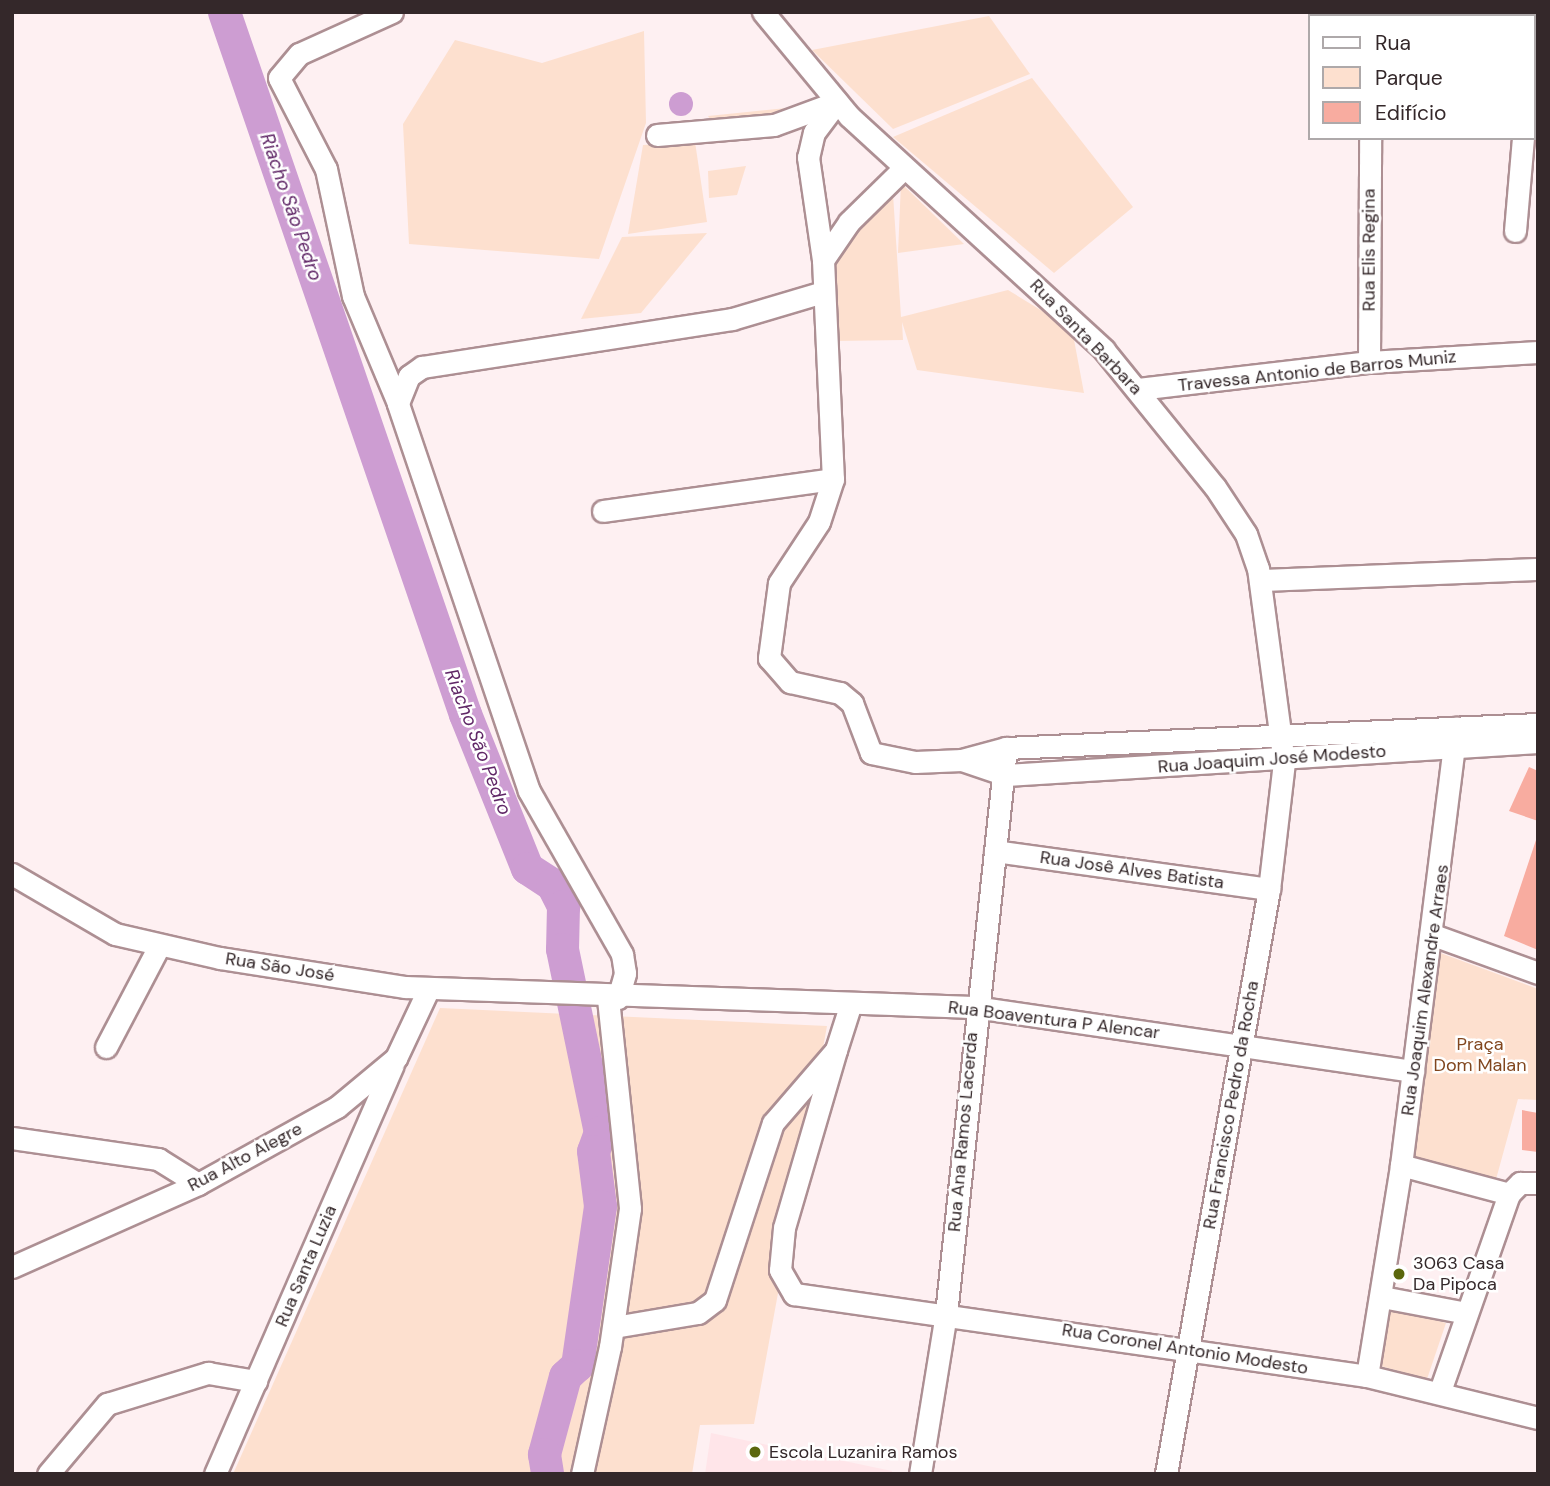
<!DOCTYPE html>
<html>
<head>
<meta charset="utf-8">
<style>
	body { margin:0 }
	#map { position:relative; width:1550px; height:1486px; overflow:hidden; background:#fef0f2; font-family:"DM Sans",sans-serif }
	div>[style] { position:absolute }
	.built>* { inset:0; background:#ffe5e9 }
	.green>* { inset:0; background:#fde0cf }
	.water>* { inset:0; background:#cd9dd2 }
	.round { border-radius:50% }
	.river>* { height:33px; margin:-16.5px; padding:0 16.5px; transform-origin:16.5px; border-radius:16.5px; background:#cd9dd2 }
	.building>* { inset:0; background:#f8aca0 }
	.roads { filter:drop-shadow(2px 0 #ad8f93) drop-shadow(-2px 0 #ad8f93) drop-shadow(0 2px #ad8f93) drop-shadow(0 -2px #ad8f93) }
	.street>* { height:21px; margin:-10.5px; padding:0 10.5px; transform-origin:10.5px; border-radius:10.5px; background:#fff }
	.dots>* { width:19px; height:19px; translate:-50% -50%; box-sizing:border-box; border:4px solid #fff; border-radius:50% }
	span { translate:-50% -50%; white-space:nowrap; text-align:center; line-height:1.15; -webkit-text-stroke:5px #fff; paint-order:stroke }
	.street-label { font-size:18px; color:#34282a }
	.park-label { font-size:18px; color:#81461e }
	.poi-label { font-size:18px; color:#34282a }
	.left { translate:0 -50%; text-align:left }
	.water-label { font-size:19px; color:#602767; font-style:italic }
	.frame { position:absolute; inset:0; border:14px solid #34282a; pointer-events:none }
	.legend { position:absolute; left:1308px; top:14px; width:228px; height:126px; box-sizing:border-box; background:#fff; border:2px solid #aea9aa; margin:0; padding:9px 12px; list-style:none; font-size:21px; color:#34282a }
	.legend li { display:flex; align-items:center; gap:14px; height:35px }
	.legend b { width:35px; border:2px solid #aea9aa }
</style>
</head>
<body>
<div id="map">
	<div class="built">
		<i style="clip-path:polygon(711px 1433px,892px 1471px,892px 1474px,705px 1474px)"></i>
	</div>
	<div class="green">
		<i style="clip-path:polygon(989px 16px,1030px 74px,893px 129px,812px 50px)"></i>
		<i style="clip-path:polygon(644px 31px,646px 123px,599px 259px,409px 244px,403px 124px,455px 40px,542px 63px)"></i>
		<i style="clip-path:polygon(1032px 78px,1133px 207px,1054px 273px,893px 137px)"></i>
		<i style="clip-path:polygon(796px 107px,790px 116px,713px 123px,708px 116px)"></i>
		<i style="clip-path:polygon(695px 142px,707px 222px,628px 234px,643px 145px)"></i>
		<i style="clip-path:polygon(746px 166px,737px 195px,709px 198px,708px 171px)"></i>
		<i style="clip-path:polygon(901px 183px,964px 244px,898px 253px)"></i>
		<i style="clip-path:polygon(893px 194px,901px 317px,1008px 290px,1072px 329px,1084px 393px,917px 370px,902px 322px,903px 340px,835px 341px,831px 262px,850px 232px)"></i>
		<i style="clip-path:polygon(707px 233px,641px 313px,581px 319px,622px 237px)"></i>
		<i style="clip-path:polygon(1435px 951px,1538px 989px,1538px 1100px,1518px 1099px,1495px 1183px,1409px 1158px)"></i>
		<i style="clip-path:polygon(440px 1008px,827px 1026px,754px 1424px,700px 1425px,692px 1474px,233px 1474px)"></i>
		<i style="clip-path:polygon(1389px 1308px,1446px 1323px,1427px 1379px,1377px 1365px)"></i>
	</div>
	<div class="water">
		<i class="round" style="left:669px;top:92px;width:24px;height:24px"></i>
	</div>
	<div class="river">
		<i style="left:224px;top:12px;width:742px;rotate:71.05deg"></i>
		<i style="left:465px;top:714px;width:166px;rotate:68.1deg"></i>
		<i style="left:527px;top:868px;width:30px;rotate:33deg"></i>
		<i style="left:552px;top:884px;width:25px;rotate:63deg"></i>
		<i style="left:563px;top:906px;width:43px;rotate:91.3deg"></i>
		<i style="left:562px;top:949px;width:187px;rotate:78.3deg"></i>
		<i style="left:600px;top:1132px;width:20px;rotate:110deg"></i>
		<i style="left:593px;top:1151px;width:55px;rotate:82.7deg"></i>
		<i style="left:600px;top:1206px;width:161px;rotate:98.2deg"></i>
		<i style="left:577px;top:1365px;width:16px;rotate:137deg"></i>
		<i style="left:565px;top:1376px;width:81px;rotate:105.1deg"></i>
		<i style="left:544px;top:1454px;width:20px;rotate:81deg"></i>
	</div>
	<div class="building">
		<i style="clip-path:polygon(1529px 767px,1538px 771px,1538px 821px,1509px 811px)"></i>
		<i style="clip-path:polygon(1537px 837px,1538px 837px,1538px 950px,1504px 936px)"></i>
		<i style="clip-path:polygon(1522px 1110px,1538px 1113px,1538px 1152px,1522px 1150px)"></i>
	</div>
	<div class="roads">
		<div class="street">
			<i style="left:392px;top:12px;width:102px;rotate:155.7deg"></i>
			<i style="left:299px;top:54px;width:31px;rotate:130deg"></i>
			<i style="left:279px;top:78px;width:102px;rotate:62.7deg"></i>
			<i style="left:326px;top:169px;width:130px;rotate:78deg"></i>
			<i style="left:353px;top:296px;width:116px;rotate:67.2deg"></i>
			<i style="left:763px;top:12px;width:135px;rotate:50.4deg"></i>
			<i style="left:849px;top:116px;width:346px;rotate:42.5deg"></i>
			<i style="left:1104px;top:350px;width:176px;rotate:51deg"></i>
			<i style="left:1215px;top:487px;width:56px;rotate:56.6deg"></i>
			<i style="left:1246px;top:534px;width:36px;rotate:71deg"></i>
			<i style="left:1258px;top:568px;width:196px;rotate:82.4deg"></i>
			<i style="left:1284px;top:762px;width:128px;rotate:96.7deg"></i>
			<i style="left:1269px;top:889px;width:594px;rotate:99.99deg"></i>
			<i style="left:1371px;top:16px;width:4px;rotate:-90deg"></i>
			<i style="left:1533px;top:16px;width:4px;rotate:-90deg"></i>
			<i style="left:657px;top:135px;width:117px;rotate:-4.9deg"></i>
			<i style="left:774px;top:125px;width:67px;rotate:-20.1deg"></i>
			<i style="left:837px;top:102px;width:38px;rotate:127deg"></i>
			<i style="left:814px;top:132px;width:26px;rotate:103deg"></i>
			<i style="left:808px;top:157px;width:104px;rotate:81.7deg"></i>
			<i style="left:823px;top:260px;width:219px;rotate:87.4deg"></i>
			<i style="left:833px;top:479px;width:45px;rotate:108deg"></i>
			<i style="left:819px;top:522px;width:73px;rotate:123.3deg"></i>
			<i style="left:779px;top:583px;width:76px;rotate:97.6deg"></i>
			<i style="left:769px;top:658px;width:32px;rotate:49deg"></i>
			<i style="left:790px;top:682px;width:51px;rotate:12.4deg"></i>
			<i style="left:840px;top:693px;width:16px;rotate:40deg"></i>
			<i style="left:852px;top:703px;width:53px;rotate:69.2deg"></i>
			<i style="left:871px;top:753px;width:45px;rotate:11.6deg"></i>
			<i style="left:915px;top:762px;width:47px;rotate:-2.4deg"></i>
			<i style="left:962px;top:760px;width:46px;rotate:-15.3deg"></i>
			<i style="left:1006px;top:748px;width:533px;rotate:-2.58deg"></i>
			<i style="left:1515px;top:231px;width:93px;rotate:-85.1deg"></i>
			<i style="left:823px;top:260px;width:46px;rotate:-55.6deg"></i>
			<i style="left:849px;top:222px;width:76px;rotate:-44.5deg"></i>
			<i style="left:1369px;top:362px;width:224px;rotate:-89.7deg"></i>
			<i style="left:1138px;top:389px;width:233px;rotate:-6.7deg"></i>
			<i style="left:1369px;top:362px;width:169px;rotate:-3.4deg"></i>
			<i style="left:603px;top:511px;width:232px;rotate:-7.9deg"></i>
			<i style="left:1261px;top:580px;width:277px;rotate:-2.3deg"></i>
			<i style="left:962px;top:760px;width:46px;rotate:18.8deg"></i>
			<i style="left:1006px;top:775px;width:533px;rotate:-3.55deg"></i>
			<i style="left:995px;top:851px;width:277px;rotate:7.9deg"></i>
			<i style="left:12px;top:874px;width:119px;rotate:30.2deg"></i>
			<i style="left:115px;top:934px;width:108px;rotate:12.9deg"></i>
			<i style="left:220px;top:958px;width:187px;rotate:8.9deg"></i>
			<i style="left:405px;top:987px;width:569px;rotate:2.01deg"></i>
			<i style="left:974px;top:1007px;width:444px;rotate:8.3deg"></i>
			<i style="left:1433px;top:935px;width:112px;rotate:19.9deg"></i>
			<i style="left:618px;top:998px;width:26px;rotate:-74deg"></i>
			<i style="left:625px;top:973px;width:19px;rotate:-99deg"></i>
			<i style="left:622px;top:954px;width:188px;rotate:-119.7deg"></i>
			<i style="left:529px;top:791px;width:410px;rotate:-108.7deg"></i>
			<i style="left:398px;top:403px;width:29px;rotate:-68deg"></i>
			<i style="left:409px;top:376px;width:16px;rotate:-35deg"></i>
			<i style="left:422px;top:367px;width:314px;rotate:-8.8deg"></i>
			<i style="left:732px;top:319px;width:95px;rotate:-16.5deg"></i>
			<i style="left:106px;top:1047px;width:114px;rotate:-62.3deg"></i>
			<i style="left:836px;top:1050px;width:185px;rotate:106.3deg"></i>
			<i style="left:784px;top:1228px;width:42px;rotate:95.4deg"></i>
			<i style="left:780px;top:1270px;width:28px;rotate:60deg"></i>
			<i style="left:794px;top:1294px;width:579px;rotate:8.14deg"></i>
			<i style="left:1367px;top:1376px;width:176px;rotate:13.8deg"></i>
			<i style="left:12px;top:1138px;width:148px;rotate:8.2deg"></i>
			<i style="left:158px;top:1159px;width:47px;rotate:32deg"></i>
			<i style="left:1401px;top:1165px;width:112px;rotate:15deg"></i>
			<i style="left:12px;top:1267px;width:204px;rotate:-24deg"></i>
			<i style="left:198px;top:1184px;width:159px;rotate:-29deg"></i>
			<i style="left:337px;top:1107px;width:77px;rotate:-39.7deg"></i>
			<i style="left:396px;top:1058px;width:75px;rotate:-64.8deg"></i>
			<i style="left:1382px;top:1297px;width:86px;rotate:10.7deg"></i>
			<i style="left:614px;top:1327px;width:85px;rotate:-9.5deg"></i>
			<i style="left:698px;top:1313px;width:21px;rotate:-37deg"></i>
			<i style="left:715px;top:1300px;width:186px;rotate:-71.9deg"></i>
			<i style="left:773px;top:1123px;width:96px;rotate:-49.2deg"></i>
			<i style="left:836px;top:1050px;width:49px;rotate:-72.3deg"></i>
			<i style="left:1367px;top:1376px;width:214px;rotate:-80.8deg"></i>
			<i style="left:1401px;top:1165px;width:441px;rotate:-82.8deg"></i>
			<i style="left:1440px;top:1391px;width:209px;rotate:-70.7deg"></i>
			<i style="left:1509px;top:1194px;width:16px;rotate:-45deg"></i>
			<i style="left:1520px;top:1183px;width:18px"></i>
			<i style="left:48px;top:1474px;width:92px;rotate:-49.9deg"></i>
			<i style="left:107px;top:1404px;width:106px;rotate:-17.1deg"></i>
			<i style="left:208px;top:1373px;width:49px;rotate:9.5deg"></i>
			<i style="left:215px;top:1474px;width:446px;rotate:-66.5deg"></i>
			<i style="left:582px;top:1474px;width:130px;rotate:-77.6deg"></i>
			<i style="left:610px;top:1347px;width:140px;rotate:-81.8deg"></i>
			<i style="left:630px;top:1208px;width:212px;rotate:-96deg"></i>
			<i style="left:920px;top:1474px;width:162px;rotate:-80.8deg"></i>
			<i style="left:946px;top:1314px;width:569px;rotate:-83.95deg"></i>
		</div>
	</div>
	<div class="dots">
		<i style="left:1399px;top:1274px;background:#5b670d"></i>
		<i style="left:755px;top:1452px;background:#5b670d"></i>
	</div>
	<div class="street-label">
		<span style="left:1369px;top:250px;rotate:-90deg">Rua Elis Regina</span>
		<span style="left:1086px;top:337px;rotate:46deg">Rua Santa Barbara</span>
		<span style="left:1317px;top:371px;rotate:-6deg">Travessa Antonio de Barros Muniz</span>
		<span style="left:1272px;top:759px;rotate:-4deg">Rua Joaquim José Modesto</span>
		<span style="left:1132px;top:870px;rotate:8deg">Rua Josê Alves Batista</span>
		<span style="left:280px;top:967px;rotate:9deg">Rua São José</span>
		<span style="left:1425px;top:990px;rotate:-82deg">Rua Joaquim Alexandre Arraes</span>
		<span style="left:1054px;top:1020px;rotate:7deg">Rua Boaventura P Alencar</span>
		<span style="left:1231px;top:1105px;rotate:-80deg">Rua Francisco Pedro da Rocha</span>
		<span style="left:963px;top:1132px;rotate:-85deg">Rua Ana Ramos Lacerda</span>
		<span style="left:245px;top:1157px;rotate:-28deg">Rua Alto Alegre</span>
		<span style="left:306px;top:1266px;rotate:-67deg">Rua Santa Luzia</span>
		<span style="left:1185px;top:1349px;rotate:9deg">Rua Coronel Antonio Modesto</span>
	</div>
	<div class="park-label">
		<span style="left:1480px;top:1055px">Praça<br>Dom Malan</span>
	</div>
	<div class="poi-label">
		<span class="left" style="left:1413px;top:1274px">3063 Casa<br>Da Pipoca</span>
		<span class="left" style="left:769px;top:1452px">Escola Luzanira Ramos</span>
	</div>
	<div class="water-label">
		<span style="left:291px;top:207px;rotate:71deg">Riacho São Pedro</span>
		<span style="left:478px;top:742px;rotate:69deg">Riacho São Pedro</span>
	</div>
	<div class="frame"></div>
	<ul class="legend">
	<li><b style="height:9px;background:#fff"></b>Rua</li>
	<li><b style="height:19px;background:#fde0cf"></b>Parque</li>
	<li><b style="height:19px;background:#f8aca0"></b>Edifício</li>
	</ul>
</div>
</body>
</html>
